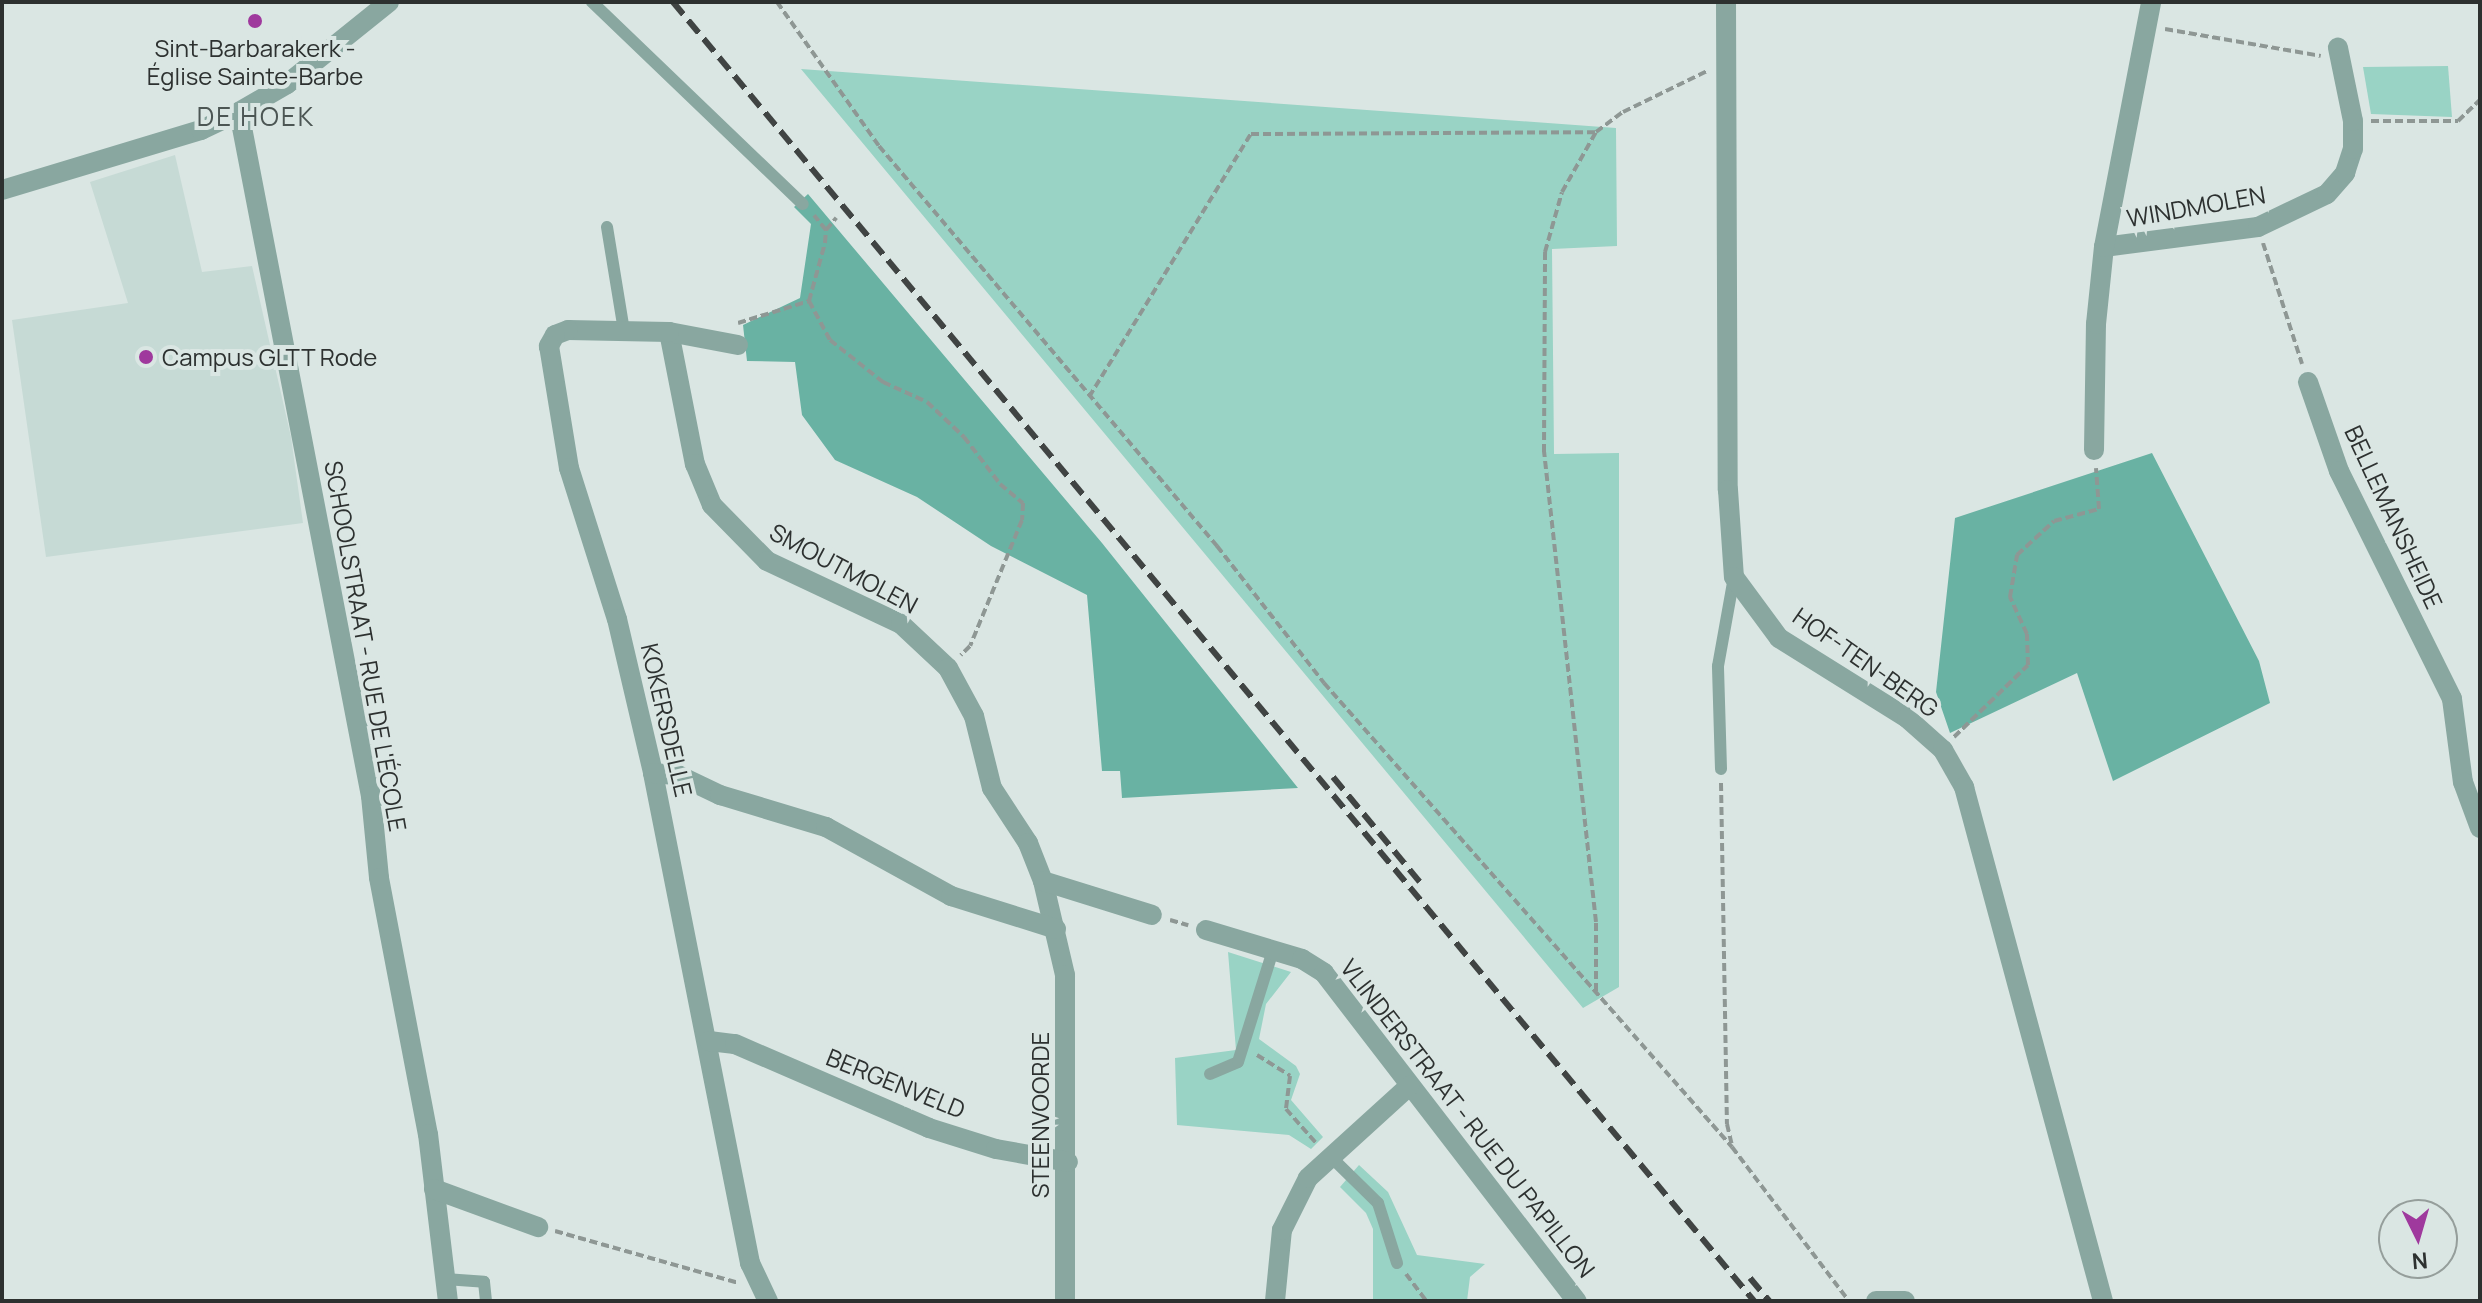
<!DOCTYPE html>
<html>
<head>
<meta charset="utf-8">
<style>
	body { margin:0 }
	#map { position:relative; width:2482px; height:1303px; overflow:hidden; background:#dae6e3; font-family:Manrope,sans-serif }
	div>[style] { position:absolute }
	.built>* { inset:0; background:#c6dad5 }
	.green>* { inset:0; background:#99d3c5 }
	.forest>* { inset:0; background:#69b2a3 }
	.path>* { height:4px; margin-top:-2px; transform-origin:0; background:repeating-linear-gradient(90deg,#8e9794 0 8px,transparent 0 12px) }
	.service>* { height:12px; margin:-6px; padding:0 6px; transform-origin:6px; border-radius:6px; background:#89a7a0 }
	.minor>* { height:20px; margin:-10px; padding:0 10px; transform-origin:10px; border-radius:10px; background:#89a7a0 }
	.tertiary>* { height:20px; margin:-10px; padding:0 10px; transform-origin:10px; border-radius:10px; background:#89a7a0 }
	.rail>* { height:6px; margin-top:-3px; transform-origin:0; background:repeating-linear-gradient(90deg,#404443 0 16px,transparent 0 24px) }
	.dots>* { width:22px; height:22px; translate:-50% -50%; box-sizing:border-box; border:4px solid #dae6e3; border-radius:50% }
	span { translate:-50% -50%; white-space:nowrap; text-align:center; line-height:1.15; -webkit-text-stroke:8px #dae6e3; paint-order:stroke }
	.poi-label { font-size:24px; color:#2d3130 }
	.left { translate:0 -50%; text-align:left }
	.street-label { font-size:24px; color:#2d3130 }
	.neighbourhood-label { font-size:26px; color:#4c5654; letter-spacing:2px }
	.frame { position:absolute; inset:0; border:4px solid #2d3130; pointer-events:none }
	.north { position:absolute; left:2378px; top:1199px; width:80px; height:80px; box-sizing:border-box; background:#dae6e3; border:2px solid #959e9b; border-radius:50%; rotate:175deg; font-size:22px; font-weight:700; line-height:32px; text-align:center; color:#2d3130 }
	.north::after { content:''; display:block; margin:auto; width:28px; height:36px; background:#9f399d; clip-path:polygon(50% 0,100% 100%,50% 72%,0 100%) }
</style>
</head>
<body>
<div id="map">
	<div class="built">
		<i style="clip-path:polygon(175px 155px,202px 272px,252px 266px,291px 437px,303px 523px,46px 557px,12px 320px,128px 303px,90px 182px)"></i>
	</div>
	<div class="green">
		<i style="clip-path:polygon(2448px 66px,2452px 117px,2371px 114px,2363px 67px)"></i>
		<i style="clip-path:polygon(801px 69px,1616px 128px,1617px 246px,1552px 249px,1554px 454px,1619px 453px,1619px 987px,1583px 1008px)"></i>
		<i style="clip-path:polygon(1228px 952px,1291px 972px,1266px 1004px,1259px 1039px,1296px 1066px,1300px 1074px,1291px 1100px,1323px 1137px,1311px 1149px,1289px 1135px,1177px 1125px,1175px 1058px,1236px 1050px)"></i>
		<i style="clip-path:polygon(1359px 1165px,1388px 1192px,1417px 1255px,1485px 1264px,1470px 1277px,1467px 1301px,1373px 1301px,1373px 1229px,1366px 1213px,1340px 1187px)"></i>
	</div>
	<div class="forest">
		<i style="clip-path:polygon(808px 194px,1102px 543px,1298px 788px,1122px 798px,1120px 771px,1102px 771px,1087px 595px,991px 546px,917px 497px,835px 460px,802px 415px,795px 362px,747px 361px,743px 325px,800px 298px,811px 224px,794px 207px)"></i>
		<i style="clip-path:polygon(2152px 453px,2259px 661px,2270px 703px,2113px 781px,2077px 673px,1950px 733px,1936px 692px,1955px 518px)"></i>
	</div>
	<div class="path">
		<i style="left:777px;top:2px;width:176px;rotate:54.7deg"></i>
		<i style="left:879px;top:146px;width:524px;rotate:49.8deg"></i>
		<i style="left:1217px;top:546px;width:174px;rotate:52deg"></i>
		<i style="left:1324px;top:683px;width:618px;rotate:48.67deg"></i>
		<i style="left:1732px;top:1147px;width:193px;rotate:52.8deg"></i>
		<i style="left:2165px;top:29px;width:158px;rotate:9.8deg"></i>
		<i style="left:2371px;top:121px;width:87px"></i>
		<i style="left:2458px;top:121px;width:30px;rotate:-44deg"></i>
		<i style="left:826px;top:230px;width:16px;rotate:-50deg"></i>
		<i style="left:2263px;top:243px;width:127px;rotate:72.1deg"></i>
		<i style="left:809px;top:301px;width:44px;rotate:61.7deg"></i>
		<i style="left:830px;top:340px;width:68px;rotate:38.4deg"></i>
		<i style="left:883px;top:382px;width:48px;rotate:24.4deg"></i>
		<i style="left:927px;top:402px;width:51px;rotate:43.4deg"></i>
		<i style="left:964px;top:437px;width:59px;rotate:52.5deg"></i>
		<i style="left:1000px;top:484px;width:30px;rotate:40deg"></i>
		<i style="left:1023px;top:503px;width:17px;rotate:93deg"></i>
		<i style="left:1022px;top:520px;width:136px;rotate:112.4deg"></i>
		<i style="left:970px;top:646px;width:13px;rotate:135deg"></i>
		<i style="left:738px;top:323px;width:74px;rotate:-17.2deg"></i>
		<i style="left:809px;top:301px;width:60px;rotate:-74.6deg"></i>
		<i style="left:825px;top:243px;width:13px;rotate:-86deg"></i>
		<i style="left:826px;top:230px;width:19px;rotate:-129deg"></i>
		<i style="left:1089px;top:397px;width:309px;rotate:-58.4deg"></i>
		<i style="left:1251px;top:134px;width:345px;rotate:-0.3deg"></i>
		<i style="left:1596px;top:132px;width:34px;rotate:-37deg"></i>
		<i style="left:1623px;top:112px;width:93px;rotate:-26deg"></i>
		<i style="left:1954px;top:737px;width:103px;rotate:-44.2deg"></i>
		<i style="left:2028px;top:665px;width:31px;rotate:-92deg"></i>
		<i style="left:2027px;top:634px;width:41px;rotate:-114.7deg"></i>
		<i style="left:2010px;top:597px;width:43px;rotate:-80.5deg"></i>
		<i style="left:2017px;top:555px;width:50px;rotate:-42.6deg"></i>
		<i style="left:2054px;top:521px;width:47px;rotate:-14.9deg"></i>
		<i style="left:2099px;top:509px;width:41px;rotate:-94.2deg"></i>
		<i style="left:1721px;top:783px;width:341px;rotate:89deg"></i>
		<i style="left:1727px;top:1124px;width:23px;rotate:77deg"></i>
		<i style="left:1170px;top:920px;width:19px;rotate:16deg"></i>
		<i style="left:1596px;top:991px;width:69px;rotate:-90deg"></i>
		<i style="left:1596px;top:922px;width:473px;rotate:-96.3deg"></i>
		<i style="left:1544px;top:452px;width:200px;rotate:-89.7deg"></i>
		<i style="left:1545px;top:252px;width:62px;rotate:-74.2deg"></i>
		<i style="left:1562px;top:192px;width:69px;rotate:-60.5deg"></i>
		<i style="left:1257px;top:1055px;width:39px;rotate:32deg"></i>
		<i style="left:1290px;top:1076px;width:33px;rotate:97deg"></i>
		<i style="left:1286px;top:1109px;width:47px;rotate:48.5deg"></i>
		<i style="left:555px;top:1231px;width:191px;rotate:15.8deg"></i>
		<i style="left:1406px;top:1274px;width:34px;rotate:53deg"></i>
	</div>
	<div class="service">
		<i style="left:592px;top:2px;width:292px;rotate:43.8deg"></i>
		<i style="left:607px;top:227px;width:105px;rotate:80.7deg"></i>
		<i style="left:1721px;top:769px;width:103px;rotate:-91.7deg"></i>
		<i style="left:1718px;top:666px;width:90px;rotate:-79.8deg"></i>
		<i style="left:1210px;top:1074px;width:30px;rotate:-23deg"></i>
		<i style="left:1238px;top:1062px;width:117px;rotate:-72.6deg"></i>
		<i style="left:1331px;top:1157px;width:66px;rotate:44.4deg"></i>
		<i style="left:1378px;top:1203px;width:63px;rotate:72.4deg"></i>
		<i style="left:445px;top:1279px;width:39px;rotate:4deg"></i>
		<i style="left:484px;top:1282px;width:19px;rotate:84deg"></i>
	</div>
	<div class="minor">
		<i style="left:1726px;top:2px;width:488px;rotate:89.8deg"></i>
		<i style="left:1728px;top:490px;width:87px;rotate:86.1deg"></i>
		<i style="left:1734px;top:577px;width:76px;rotate:53.6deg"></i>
		<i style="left:1779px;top:638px;width:151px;rotate:32deg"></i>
		<i style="left:1907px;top:718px;width:48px;rotate:41.6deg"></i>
		<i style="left:1943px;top:750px;width:43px;rotate:60.4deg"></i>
		<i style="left:1964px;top:787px;width:532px;rotate:74.87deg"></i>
		<i style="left:239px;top:112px;width:697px;rotate:79.08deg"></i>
		<i style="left:371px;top:796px;width:82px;rotate:84.4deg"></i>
		<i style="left:379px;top:878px;width:261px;rotate:79.2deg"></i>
		<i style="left:428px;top:1134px;width:168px;rotate:83.2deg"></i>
		<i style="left:2104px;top:247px;width:155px;rotate:-7.4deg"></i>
		<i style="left:2258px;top:227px;width:76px;rotate:-25.6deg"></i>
		<i style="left:2327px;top:194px;width:28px;rotate:-49deg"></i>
		<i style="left:2345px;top:173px;width:25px;rotate:-72deg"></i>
		<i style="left:2353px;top:149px;width:28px;rotate:-90deg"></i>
		<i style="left:2353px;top:121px;width:75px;rotate:-101.6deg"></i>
		<i style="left:669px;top:332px;width:135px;rotate:78.9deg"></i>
		<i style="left:695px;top:464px;width:44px;rotate:67.5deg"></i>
		<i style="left:712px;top:505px;width:78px;rotate:45.5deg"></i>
		<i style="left:767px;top:561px;width:148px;rotate:25.2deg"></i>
		<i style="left:901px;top:624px;width:64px;rotate:43.1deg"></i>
		<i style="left:948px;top:668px;width:55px;rotate:61.6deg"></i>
		<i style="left:974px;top:716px;width:74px;rotate:76deg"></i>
		<i style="left:992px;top:788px;width:66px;rotate:56.8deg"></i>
		<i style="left:1028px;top:843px;width:41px;rotate:68.5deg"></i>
		<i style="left:1043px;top:881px;width:97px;rotate:76.8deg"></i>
		<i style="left:1065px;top:975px;width:326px;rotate:90deg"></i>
		<i style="left:738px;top:345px;width:70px;rotate:-169.3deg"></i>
		<i style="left:669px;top:332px;width:101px;rotate:-178.9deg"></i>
		<i style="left:568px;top:330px;width:14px;rotate:159deg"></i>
		<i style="left:555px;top:335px;width:13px;rotate:119deg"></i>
		<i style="left:549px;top:346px;width:124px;rotate:80.7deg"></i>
		<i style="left:569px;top:468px;width:158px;rotate:72.4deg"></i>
		<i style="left:617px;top:619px;width:158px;rotate:76.8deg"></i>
		<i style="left:653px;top:773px;width:500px;rotate:78.8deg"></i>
		<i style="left:750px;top:1263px;width:42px;rotate:64.7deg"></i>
		<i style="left:2308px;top:382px;width:94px;rotate:70.8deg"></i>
		<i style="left:2339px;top:471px;width:254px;rotate:63.6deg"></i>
		<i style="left:2452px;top:699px;width:84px;rotate:82.5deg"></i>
		<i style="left:2463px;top:782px;width:49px;rotate:69.7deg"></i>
		<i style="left:2094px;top:450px;width:126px;rotate:-89.1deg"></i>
		<i style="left:2096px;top:324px;width:77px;rotate:-84.1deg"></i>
		<i style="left:2104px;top:247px;width:249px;rotate:-79.1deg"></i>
		<i style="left:653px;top:773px;width:25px;rotate:5deg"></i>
		<i style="left:678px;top:775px;width:47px;rotate:25.5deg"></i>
		<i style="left:720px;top:795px;width:111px;rotate:16.8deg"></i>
		<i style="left:826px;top:827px;width:143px;rotate:28.9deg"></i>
		<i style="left:951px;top:896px;width:110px;rotate:17.4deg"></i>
		<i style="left:1043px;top:881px;width:114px;rotate:17.3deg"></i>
		<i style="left:1206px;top:930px;width:100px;rotate:16.8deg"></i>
		<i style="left:1302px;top:959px;width:26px;rotate:32deg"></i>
		<i style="left:1324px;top:973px;width:414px;rotate:52.4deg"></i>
		<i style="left:709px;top:1041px;width:26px;rotate:7deg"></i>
		<i style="left:735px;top:1044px;width:211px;rotate:23.4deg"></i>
		<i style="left:929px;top:1128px;width:70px;rotate:17.4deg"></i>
		<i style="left:996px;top:1149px;width:73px;rotate:10.2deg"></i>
		<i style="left:434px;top:1189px;width:111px;rotate:20.1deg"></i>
		<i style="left:1275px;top:1301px;width:71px;rotate:-84.4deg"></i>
		<i style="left:1282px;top:1230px;width:58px;rotate:-63.4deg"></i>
		<i style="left:1308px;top:1178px;width:137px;rotate:-42.3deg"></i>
		<i style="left:1876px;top:1301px;width:29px"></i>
	</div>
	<div class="tertiary">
		<i style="left:2px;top:190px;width:208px;rotate:-16.8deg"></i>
		<i style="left:201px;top:130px;width:42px;rotate:-25.3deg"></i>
		<i style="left:239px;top:112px;width:56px;rotate:-30.3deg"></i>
		<i style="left:287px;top:84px;width:131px;rotate:-38.8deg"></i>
	</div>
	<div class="rail">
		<i style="left:673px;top:2px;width:1690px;rotate:50.23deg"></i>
		<i style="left:1333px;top:777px;width:136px;rotate:50.4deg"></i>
		<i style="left:1750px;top:1278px;width:30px;rotate:50deg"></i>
	</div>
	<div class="dots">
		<i style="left:255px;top:21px;background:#9f399d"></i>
		<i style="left:146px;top:357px;background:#9f399d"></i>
	</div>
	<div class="poi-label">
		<span style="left:255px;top:62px">Sint-Barbarakerk -<br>Église Sainte-Barbe</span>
		<span class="left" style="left:162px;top:357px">Campus GLTT Rode</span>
	</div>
	<div class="street-label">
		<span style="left:2196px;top:206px;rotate:-10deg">WINDMOLEN</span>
		<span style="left:2394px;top:517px;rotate:65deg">BELLEMANSHEIDE</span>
		<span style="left:844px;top:568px;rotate:28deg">SMOUTMOLEN</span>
		<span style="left:366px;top:646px;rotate:80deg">SCHOOLSTRAAT - RUE DE L'ÉCOLE</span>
		<span style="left:1866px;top:662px;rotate:35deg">HOF-TEN-BERG</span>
		<span style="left:667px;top:720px;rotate:77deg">KOKERSDELLE</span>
		<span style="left:896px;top:1083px;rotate:22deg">BERGENVELD</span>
		<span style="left:1040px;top:1115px;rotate:-90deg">STEENVOORDE</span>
		<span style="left:1468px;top:1118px;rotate:52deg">VLINDERSTRAAT - RUE DU PAPILLON</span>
	</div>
	<div class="neighbourhood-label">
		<span style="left:256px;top:117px">DE HOEK</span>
	</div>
	<div class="frame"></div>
	<div class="north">N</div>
</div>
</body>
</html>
